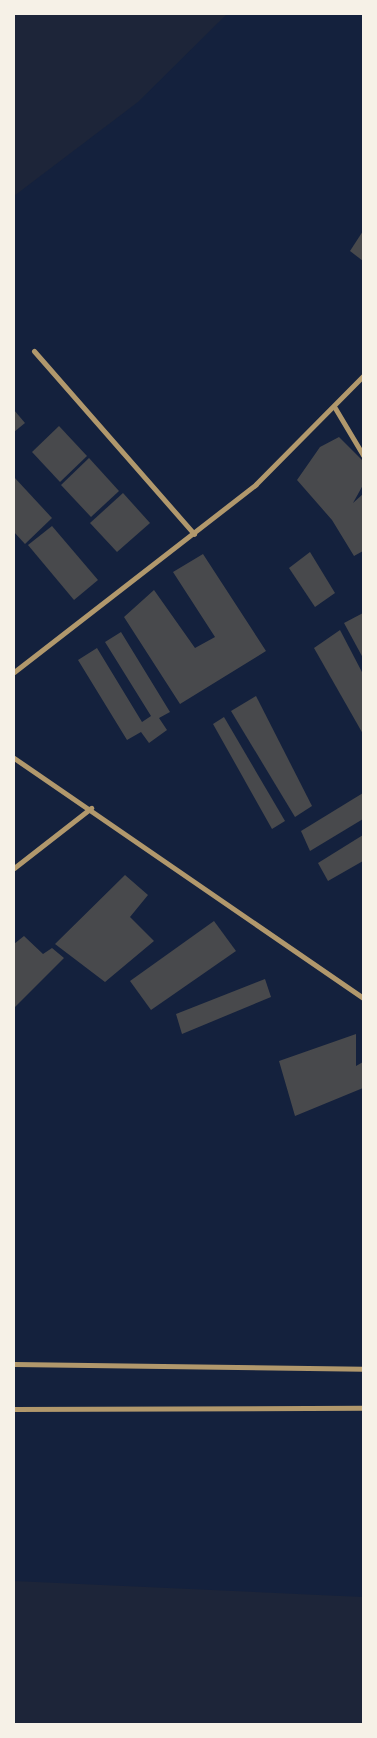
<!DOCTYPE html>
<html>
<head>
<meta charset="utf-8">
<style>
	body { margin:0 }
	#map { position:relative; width:377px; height:1738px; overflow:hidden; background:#14213d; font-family:Raleway,sans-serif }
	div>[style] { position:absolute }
	.green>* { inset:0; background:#1d2539 }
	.building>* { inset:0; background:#48494c }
	.minor>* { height:5px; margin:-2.5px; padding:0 2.5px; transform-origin:2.5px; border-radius:2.5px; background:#b1986c }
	span { translate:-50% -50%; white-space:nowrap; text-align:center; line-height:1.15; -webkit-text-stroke:4px #f6f1e7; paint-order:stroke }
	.frame { position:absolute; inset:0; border:15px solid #f6f1e7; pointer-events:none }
</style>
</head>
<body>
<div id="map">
	<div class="green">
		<i style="clip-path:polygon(14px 14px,227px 14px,138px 102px,14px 196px)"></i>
		<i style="clip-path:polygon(14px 1581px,363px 1597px,363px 1724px,14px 1724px)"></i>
	</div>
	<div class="building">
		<i style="clip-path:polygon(363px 231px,363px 261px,350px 251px)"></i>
		<i style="clip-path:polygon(14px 410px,25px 423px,14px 432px)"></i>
		<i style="clip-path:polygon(59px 426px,87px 456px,60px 482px,32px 452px)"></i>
		<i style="clip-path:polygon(339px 437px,363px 461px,363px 485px,353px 503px,363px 494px,363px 551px,354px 556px,332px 520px,297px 480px,320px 447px)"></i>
		<i style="clip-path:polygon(89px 458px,119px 491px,91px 517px,61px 485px)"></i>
		<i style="clip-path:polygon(14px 477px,52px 518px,25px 544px,14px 532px)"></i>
		<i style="clip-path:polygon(123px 493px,150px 523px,117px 552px,90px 523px)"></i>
		<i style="clip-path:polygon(52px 526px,98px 580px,74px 600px,28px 545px)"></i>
		<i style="clip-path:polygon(310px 552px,335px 593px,315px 607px,289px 568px)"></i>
		<i style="clip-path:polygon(203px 554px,266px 651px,180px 704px,124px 617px,154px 590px,195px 648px,215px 637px,173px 572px)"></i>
		<i style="clip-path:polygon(363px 613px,363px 658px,344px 623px)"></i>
		<i style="clip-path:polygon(340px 630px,363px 674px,363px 734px,314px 648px)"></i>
		<i style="clip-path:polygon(121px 632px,170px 712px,159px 718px,167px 730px,149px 743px,141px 732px,127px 740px,78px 660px,97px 648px,142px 722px,151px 716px,105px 642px)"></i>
		<i style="clip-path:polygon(256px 696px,312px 806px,295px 817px,231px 711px)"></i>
		<i style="clip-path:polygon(224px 717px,285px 821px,272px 829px,213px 724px)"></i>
		<i style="clip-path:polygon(363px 793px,363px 819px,310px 851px,301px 831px)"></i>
		<i style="clip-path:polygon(363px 835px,363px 861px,328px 881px,318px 863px)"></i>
		<i style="clip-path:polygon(125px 875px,148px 895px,130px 917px,154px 941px,105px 982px,55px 944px)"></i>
		<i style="clip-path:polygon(214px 921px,236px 951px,151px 1010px,130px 981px)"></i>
		<i style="clip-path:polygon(24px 936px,43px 954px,52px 948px,64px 958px,14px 1008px,14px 944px)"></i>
		<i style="clip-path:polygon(265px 979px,271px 997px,182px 1034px,176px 1014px)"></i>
		<i style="clip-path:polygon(356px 1034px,356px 1066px,363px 1062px,363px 1088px,295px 1116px,279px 1061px)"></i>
	</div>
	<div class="minor">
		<i style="left:34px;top:351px;width:243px;rotate:48.8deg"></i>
		<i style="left:335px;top:408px;width:55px;rotate:59.2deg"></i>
		<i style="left:14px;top:672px;width:306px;rotate:-37.8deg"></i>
		<i style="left:256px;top:484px;width:152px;rotate:-45.3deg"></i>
		<i style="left:14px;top:758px;width:424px;rotate:34.5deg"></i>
		<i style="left:14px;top:868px;width:98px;rotate:-37.9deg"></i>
		<i style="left:14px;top:1364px;width:349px;rotate:0.8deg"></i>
		<i style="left:14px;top:1409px;width:349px;rotate:-0.2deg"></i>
	</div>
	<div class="frame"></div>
</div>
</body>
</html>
